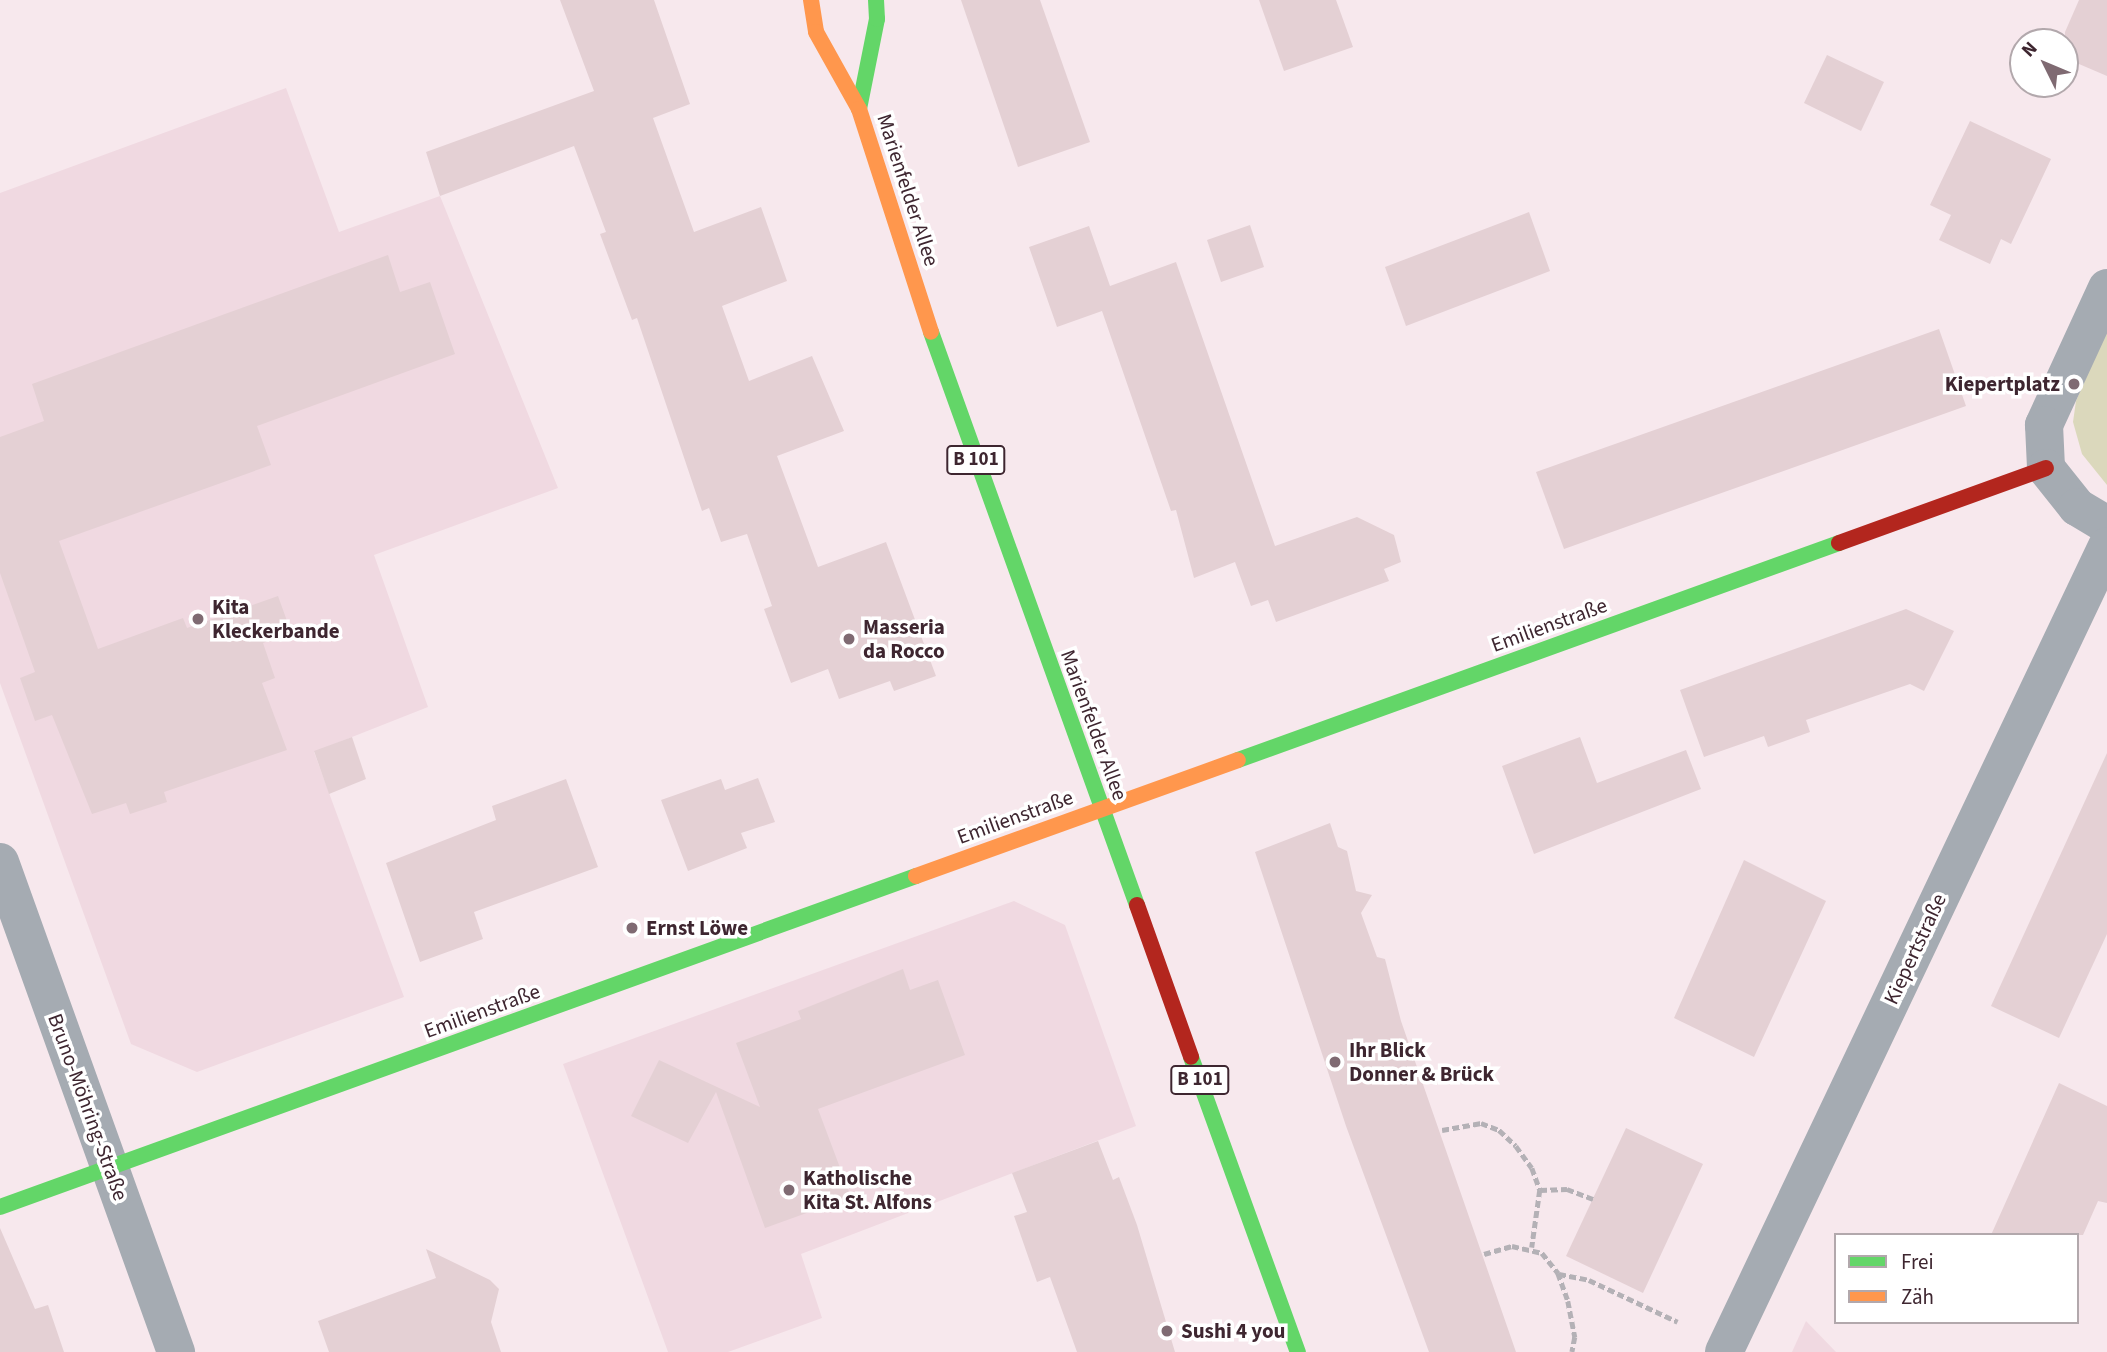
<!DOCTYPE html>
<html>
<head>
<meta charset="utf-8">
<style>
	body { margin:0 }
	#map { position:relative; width:2107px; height:1352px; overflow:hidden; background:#f7e8ed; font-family:"Source Sans 3",sans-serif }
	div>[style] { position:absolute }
	.built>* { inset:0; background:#f0d9e1 }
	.green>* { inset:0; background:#dbd8bc }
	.building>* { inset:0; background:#e4d0d4 }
	.path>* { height:4.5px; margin-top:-2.25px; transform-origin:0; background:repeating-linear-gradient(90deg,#b4b1b6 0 7px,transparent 0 10.5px) }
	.street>* { height:38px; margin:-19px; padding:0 19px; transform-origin:19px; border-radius:19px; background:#a5abb2 }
	.fast>* { height:16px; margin:-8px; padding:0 8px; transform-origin:8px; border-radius:8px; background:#63d668 }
	.slow>* { height:16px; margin:-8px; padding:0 8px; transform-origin:8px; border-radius:8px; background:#ff974d }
	.jam>* { height:16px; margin:-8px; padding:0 8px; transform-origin:8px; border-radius:8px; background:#b3261e }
	.dots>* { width:19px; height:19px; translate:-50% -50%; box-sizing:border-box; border:4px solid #fff; border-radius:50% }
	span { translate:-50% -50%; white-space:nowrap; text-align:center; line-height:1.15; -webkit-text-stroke:7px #fff; paint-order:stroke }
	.shield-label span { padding:2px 5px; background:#fff; border:2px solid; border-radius:5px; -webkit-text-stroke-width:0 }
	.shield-label { font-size:19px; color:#3e2630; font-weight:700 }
	.street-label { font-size:21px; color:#3e2630 }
	.poi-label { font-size:21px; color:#3e2630; font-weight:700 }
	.right { translate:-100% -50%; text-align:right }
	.left { translate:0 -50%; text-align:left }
	.legend { position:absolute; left:1834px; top:1233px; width:245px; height:91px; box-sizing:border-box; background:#fff; border:2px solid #b2a8ac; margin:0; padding:9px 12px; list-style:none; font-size:21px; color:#3e2630 }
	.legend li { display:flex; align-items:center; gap:14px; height:35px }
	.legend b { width:35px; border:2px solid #b2a8ac }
	.north { position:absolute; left:2009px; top:28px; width:70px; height:70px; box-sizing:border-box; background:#fff; border:2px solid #b2a8ac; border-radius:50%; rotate:313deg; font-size:19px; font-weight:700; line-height:28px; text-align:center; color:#3e2630 }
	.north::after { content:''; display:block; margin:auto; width:24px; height:32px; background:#7f6a72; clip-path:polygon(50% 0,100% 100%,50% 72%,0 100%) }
</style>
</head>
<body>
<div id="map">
	<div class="built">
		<i style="clip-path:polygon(286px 88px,339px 232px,440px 196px,558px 488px,374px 555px,428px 707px,314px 752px,404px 997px,197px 1072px,131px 1044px,0 683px,0 193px)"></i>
		<i style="clip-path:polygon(1014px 901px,1065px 925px,1136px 1126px,801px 1254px,822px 1318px,728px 1352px,668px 1352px,563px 1064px)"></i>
		<i style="clip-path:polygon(1806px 1321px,1836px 1352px,1792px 1352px)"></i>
	</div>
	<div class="green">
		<i style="clip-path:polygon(2107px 329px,2107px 485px,2082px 454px,2073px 422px,2076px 401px)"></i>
	</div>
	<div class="building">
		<i style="clip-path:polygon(560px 0,654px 0,690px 104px,653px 118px,694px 232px,761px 207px,787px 281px,722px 306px,749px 381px,812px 356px,844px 431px,777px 456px,818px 567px,886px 542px,936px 676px,894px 691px,890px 681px,839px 699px,828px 669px,791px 683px,764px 609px,772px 606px,747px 534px,721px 542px,709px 508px,702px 511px,637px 318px,632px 320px,600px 234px,606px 232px,574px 146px,440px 196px,426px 152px,594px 91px)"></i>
		<i style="clip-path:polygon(961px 0,1040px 0,1090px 142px,1018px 167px)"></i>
		<i style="clip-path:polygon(1259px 0,1336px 0,1353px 47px,1284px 71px)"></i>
		<i style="clip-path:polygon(2079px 0,2107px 0,2107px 76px,2065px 58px,2065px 32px)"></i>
		<i style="clip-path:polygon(1827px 55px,1884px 82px,1861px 131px,1804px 103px)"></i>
		<i style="clip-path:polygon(1970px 121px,2051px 159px,2011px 244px,2001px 239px,1990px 264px,1939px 240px,1951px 215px,1930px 205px)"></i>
		<i style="clip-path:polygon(1529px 212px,1550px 271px,1406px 326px,1385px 267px)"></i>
		<i style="clip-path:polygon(1250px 225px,1264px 267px,1221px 282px,1207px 240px)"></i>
		<i style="clip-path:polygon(1089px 226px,1110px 286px,1176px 262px,1275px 546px,1357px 517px,1394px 535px,1401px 562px,1384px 569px,1389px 581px,1276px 622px,1268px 600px,1251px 606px,1235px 562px,1194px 578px,1176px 510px,1171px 511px,1102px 311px,1057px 327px,1029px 247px)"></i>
		<i style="clip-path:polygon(388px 255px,400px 292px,430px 282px,455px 354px,257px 426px,271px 465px,59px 541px,98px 649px,183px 618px,187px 628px,278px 596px,291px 632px,263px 643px,275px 678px,262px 683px,287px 750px,164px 792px,167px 802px,130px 814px,126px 803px,92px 814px,52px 715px,35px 721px,20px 678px,35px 672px,0 573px,0 437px,44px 421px,32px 384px)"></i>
		<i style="clip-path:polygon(1939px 329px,1966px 406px,1564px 549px,1536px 472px)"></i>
		<i style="clip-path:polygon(1906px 609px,1954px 631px,1924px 691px,1910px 684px,1806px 720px,1810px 732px,1768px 747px,1764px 736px,1704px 757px,1680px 690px)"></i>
		<i style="clip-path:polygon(352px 737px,366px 779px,329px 794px,314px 751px)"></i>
		<i style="clip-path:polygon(1580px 737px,1597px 783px,1686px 750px,1701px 789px,1534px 854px,1502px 766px)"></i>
		<i style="clip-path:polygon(2107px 753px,2107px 934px,2059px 1038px,1991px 1006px)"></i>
		<i style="clip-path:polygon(758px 778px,775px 822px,741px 833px,747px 848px,688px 871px,661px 800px,721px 779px,725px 790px)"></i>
		<i style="clip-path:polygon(566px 779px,598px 867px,474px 912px,483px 939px,420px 962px,386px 863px,496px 820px,492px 806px)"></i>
		<i style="clip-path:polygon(1330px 823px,1338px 847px,1347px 851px,1356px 891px,1372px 895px,1361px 913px,1377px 957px,1385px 959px,1401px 1021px,1516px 1352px,1429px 1352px,1346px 1126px,1255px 852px)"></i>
		<i style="clip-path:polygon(1744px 860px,1826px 901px,1754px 1057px,1674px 1018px)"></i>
		<i style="clip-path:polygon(903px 969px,910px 990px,938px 980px,965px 1055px,818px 1109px,851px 1197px,765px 1228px,716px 1092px,688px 1143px,631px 1116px,659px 1060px,760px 1107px,736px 1043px,801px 1019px,798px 1011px)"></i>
		<i style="clip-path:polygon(2059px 1083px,2107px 1106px,2107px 1203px,2098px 1201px,2083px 1235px,1991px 1235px)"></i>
		<i style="clip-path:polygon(1626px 1128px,1703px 1164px,1643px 1293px,1566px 1256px)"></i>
		<i style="clip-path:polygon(1098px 1141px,1113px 1180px,1119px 1177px,1137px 1225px,1175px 1352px,1077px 1352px,1050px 1277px,1037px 1282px,1014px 1216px,1027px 1212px,1012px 1173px)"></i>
		<i style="clip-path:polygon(0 1228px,35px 1309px,48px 1305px,64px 1352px,0 1352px)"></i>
		<i style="clip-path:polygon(426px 1249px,490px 1280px,499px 1289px,491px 1322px,501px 1352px,329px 1352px,318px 1321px,436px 1278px)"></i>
	</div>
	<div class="path">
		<i style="left:1442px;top:1130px;width:40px;rotate:-10deg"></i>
		<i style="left:1481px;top:1123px;width:19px;rotate:21deg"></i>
		<i style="left:1499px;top:1130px;width:23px;rotate:43deg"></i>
		<i style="left:1516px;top:1146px;width:27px;rotate:54deg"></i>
		<i style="left:1532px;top:1168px;width:23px;rotate:70deg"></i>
		<i style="left:1540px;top:1190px;width:58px;rotate:98deg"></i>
		<i style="left:1540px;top:1190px;width:27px;rotate:-2deg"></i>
		<i style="left:1567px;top:1189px;width:28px;rotate:21deg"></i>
		<i style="left:1484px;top:1254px;width:29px;rotate:-16deg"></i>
		<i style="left:1512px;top:1246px;width:31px;rotate:13deg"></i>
		<i style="left:1542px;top:1253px;width:26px;rotate:51deg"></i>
		<i style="left:1558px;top:1273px;width:30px;rotate:70deg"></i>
		<i style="left:1568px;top:1301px;width:37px;rotate:79deg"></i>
		<i style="left:1575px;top:1337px;width:15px;rotate:101deg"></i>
		<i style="left:1559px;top:1274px;width:31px;rotate:11deg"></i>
		<i style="left:1589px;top:1280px;width:98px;rotate:25.3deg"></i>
	</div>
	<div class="street">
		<i style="left:2107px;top:288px;width:151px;rotate:114.7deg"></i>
		<i style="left:2044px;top:425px;width:43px;rotate:87.3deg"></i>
		<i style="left:2046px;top:468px;width:50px;rotate:51.5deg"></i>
		<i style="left:2077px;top:507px;width:35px;rotate:31deg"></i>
		<i style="left:0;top:862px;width:521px;rotate:70.24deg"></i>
		<i style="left:1724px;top:1352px;width:892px;rotate:-64.58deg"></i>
	</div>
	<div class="fast">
		<i style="left:859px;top:109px;width:92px;rotate:-78.7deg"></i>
		<i style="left:877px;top:19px;width:19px;rotate:-93deg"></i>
		<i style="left:931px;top:332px;width:609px;rotate:70.23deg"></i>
		<i style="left:1238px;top:760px;width:639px;rotate:-19.85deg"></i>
		<i style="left:1191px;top:1057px;width:314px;rotate:70.1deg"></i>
		<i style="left:0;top:1207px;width:974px;rotate:-19.87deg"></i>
	</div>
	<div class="slow">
		<i style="left:811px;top:0;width:32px;rotate:81deg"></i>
		<i style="left:816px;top:32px;width:88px;rotate:60.8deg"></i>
		<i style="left:859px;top:109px;width:234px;rotate:72.1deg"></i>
		<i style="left:916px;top:876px;width:342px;rotate:-19.8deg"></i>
	</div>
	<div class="jam">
		<i style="left:1839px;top:543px;width:220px;rotate:-19.9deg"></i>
		<i style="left:1137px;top:905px;width:161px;rotate:70.4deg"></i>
	</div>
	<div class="dots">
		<i style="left:2074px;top:384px;background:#7f6a72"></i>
		<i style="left:198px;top:619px;background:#7f6a72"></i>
		<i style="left:849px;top:639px;background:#7f6a72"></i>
		<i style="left:632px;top:928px;background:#7f6a72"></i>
		<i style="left:1335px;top:1062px;background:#7f6a72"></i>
		<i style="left:789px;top:1190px;background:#7f6a72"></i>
		<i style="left:1167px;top:1331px;background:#7f6a72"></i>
	</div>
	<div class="shield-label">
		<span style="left:976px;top:460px">B 101</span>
		<span style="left:1200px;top:1080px">B 101</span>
	</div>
	<div class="street-label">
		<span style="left:908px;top:190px;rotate:72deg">Marienfelder Allee</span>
		<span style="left:1549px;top:625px;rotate:-20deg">Emilienstraße</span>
		<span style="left:1094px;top:725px;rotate:70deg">Marienfelder Allee</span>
		<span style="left:1015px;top:817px;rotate:-20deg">Emilienstraße</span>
		<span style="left:1915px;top:949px;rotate:-65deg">Kiepertstraße</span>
		<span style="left:482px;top:1011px;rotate:-20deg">Emilienstraße</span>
		<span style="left:88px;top:1107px;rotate:70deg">Bruno-Möhring-Straße</span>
	</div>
	<div class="poi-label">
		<span class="right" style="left:2060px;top:384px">Kiepertplatz</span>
		<span class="left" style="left:212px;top:619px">Kita<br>Kleckerbande</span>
		<span class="left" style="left:863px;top:639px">Masseria<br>da Rocco</span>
		<span class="left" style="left:646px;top:928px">Ernst Löwe</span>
		<span class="left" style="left:1349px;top:1062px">Ihr Blick<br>Donner &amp; Brück</span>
		<span class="left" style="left:803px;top:1190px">Katholische<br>Kita St. Alfons</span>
		<span class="left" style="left:1181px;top:1331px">Sushi 4 you</span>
	</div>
	<ul class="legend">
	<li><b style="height:9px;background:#63d668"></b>Frei</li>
	<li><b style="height:9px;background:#ff974d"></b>Zäh</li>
	</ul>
	<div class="north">N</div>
</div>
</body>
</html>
